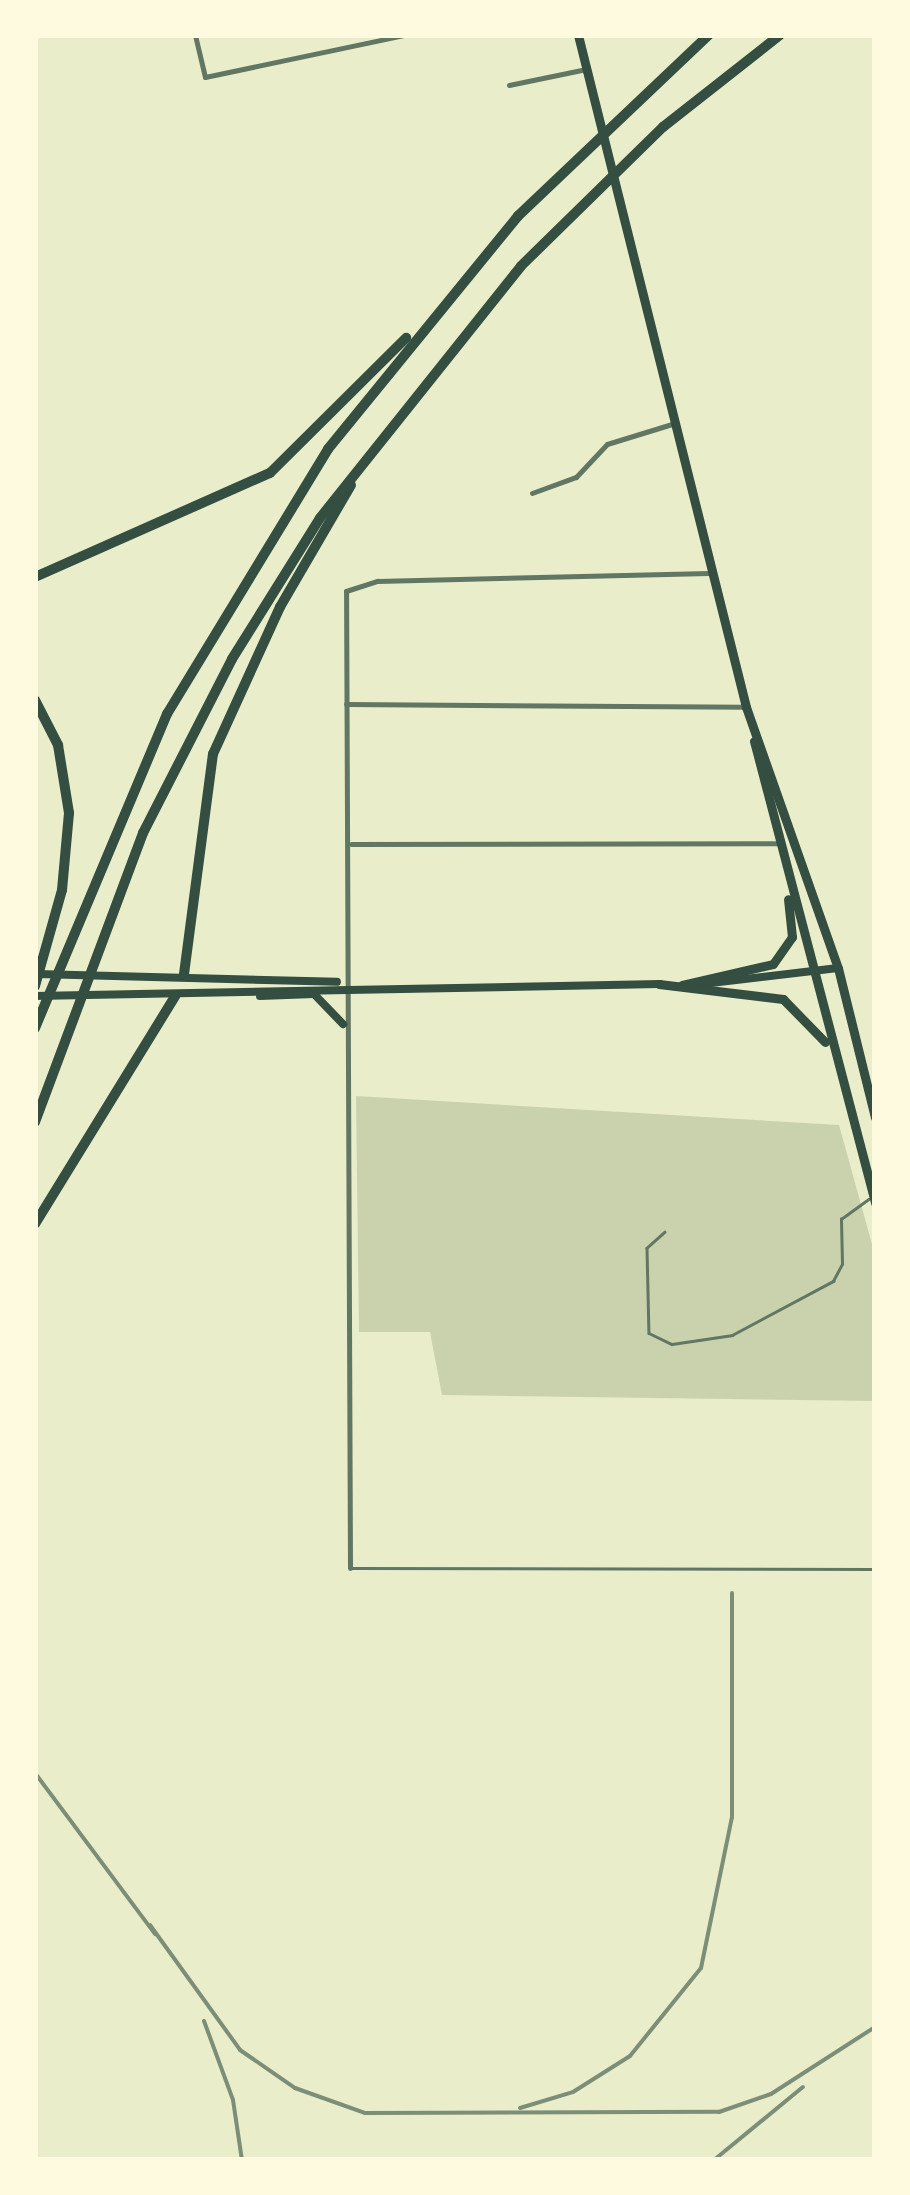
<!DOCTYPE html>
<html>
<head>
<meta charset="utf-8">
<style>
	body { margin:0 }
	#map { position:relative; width:910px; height:2195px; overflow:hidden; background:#e9edc9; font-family:"Work Sans",sans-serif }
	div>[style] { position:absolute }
	.green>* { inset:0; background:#cad2ad }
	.service>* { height:2.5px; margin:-1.25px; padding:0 1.25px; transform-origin:1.25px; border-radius:1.25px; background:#617663 }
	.minor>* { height:5px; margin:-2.5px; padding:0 2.5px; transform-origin:2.5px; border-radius:2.5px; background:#617663 }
	.secondary>* { height:8px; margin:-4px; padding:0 4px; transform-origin:4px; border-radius:4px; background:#344e41 }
	.primary>* { height:9px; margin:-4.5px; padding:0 4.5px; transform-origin:4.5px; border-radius:4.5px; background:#344e41 }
	.motorway>* { height:10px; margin:-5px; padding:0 5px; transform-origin:5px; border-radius:5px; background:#344e41 }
	.rail>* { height:4px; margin:-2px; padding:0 2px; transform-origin:2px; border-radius:2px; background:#7c8e77 }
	span { translate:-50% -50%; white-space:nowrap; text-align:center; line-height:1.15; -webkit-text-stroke:8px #fefae0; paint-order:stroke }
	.frame { position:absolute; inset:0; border:38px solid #fefae0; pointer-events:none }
</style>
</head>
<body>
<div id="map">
	<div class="green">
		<i style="clip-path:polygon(356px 1096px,839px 1125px,875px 1255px,875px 1401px,442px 1395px,430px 1332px,359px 1332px)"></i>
	</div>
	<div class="service">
		<i style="left:665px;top:1232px;width:24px;rotate:138deg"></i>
		<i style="left:647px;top:1248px;width:85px;rotate:88.7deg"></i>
		<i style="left:649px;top:1333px;width:25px;rotate:26deg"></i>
		<i style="left:672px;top:1344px;width:61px;rotate:-8.5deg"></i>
		<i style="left:732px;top:1335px;width:115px;rotate:-28.1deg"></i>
		<i style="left:833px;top:1281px;width:19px;rotate:-62deg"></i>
		<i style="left:842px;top:1264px;width:45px;rotate:-91.3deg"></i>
		<i style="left:841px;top:1219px;width:34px;rotate:-36deg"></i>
		<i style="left:352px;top:1568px;width:523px;rotate:0.11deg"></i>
	</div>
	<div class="minor">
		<i style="left:195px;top:35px;width:43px;rotate:76.6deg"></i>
		<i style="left:205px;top:77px;width:203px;rotate:-11.9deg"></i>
		<i style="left:509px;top:85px;width:79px;rotate:-11.7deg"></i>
		<i style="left:532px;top:493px;width:47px;rotate:-20deg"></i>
		<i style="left:576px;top:477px;width:45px;rotate:-46.8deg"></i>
		<i style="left:607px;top:444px;width:68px;rotate:-17.1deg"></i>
		<i style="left:346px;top:704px;width:400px;rotate:0.4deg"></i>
		<i style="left:351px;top:844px;width:427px;rotate:-0.1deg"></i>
		<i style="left:350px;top:1568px;width:977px;rotate:-90.23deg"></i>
		<i style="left:346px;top:591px;width:33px;rotate:-18deg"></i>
		<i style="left:377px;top:581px;width:332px;rotate:-1.4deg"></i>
	</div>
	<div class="secondary">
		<i style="left:37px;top:974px;width:300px;rotate:1.5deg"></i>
		<i style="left:694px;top:985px;width:145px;rotate:-6.7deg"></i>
		<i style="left:35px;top:996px;width:625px;rotate:-1.1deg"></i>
		<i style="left:260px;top:996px;width:54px;rotate:-2.1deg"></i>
		<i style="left:314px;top:994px;width:42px;rotate:46deg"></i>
	</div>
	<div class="primary">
		<i style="left:578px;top:35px;width:693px;rotate:75.96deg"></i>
		<i style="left:746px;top:707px;width:277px;rotate:70.6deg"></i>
		<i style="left:838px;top:968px;width:154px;rotate:76.1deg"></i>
		<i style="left:754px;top:741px;width:478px;rotate:75.3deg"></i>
		<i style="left:659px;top:984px;width:125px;rotate:6.9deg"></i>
		<i style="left:783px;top:999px;width:60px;rotate:45.7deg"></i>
		<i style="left:682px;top:985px;width:93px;rotate:-13deg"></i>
		<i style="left:773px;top:964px;width:33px;rotate:-55deg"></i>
		<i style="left:792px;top:937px;width:38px;rotate:-96deg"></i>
	</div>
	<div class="motorway">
		<i style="left:35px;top:577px;width:257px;rotate:-23.9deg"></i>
		<i style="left:270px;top:473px;width:192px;rotate:-44.8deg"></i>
		<i style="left:35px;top:700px;width:51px;rotate:62.9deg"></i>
		<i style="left:58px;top:745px;width:69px;rotate:80.8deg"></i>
		<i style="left:69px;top:813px;width:77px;rotate:95.2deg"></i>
		<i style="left:62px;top:890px;width:100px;rotate:105.7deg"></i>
		<i style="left:184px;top:974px;width:222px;rotate:-82.5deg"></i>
		<i style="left:213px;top:754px;width:162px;rotate:-65.5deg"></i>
		<i style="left:280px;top:607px;width:141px;rotate:-59.8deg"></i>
		<i style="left:35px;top:1028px;width:341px;rotate:-67.2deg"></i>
		<i style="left:167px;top:714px;width:310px;rotate:-58.7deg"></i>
		<i style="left:328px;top:449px;width:301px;rotate:-50.8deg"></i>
		<i style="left:518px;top:216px;width:263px;rotate:-43.5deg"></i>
		<i style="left:35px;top:1122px;width:309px;rotate:-69.5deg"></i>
		<i style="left:143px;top:833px;width:195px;rotate:-62.9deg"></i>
		<i style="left:232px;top:659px;width:166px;rotate:-58deg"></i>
		<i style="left:320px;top:518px;width:322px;rotate:-51.4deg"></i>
		<i style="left:521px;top:266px;width:199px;rotate:-44.4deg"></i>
		<i style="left:663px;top:127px;width:149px;rotate:-38.2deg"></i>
		<i style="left:35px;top:1224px;width:268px;rotate:-58.4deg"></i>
	</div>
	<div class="rail">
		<i style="left:35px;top:1773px;width:201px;rotate:53.3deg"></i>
		<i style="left:150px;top:1925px;width:154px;rotate:54.2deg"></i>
		<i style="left:240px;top:2050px;width:67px;rotate:34.6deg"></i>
		<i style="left:295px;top:2088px;width:74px;rotate:19.7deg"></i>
		<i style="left:365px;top:2113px;width:354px;rotate:-0.2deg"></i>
		<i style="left:719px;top:2112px;width:55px;rotate:-19.1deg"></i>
		<i style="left:771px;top:2094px;width:124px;rotate:-32.8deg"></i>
		<i style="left:204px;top:2021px;width:84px;rotate:69.8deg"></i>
		<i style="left:233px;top:2100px;width:61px;rotate:81.5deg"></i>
		<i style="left:520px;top:2108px;width:55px;rotate:-16.8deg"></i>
		<i style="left:573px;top:2092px;width:67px;rotate:-32.3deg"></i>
		<i style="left:630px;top:2056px;width:113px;rotate:-51.1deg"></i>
		<i style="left:701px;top:1968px;width:154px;rotate:-78.4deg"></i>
		<i style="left:732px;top:1817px;width:224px;rotate:-90deg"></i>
		<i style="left:714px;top:2160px;width:115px;rotate:-39.4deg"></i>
	</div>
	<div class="frame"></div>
</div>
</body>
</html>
